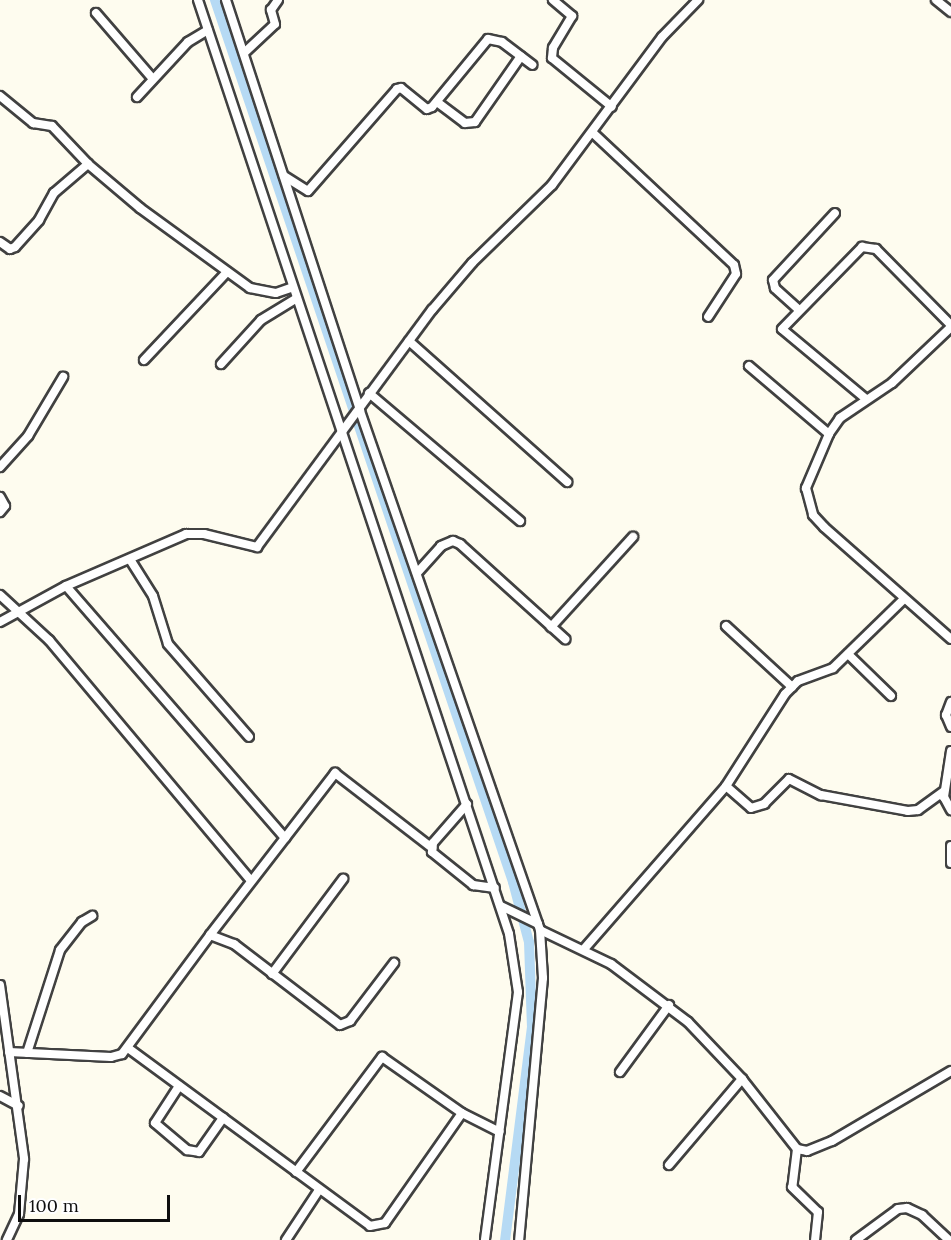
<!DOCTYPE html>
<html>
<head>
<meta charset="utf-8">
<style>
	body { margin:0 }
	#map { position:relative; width:951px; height:1240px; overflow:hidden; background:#fefcef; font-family:Lora,serif }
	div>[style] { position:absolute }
	.canal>* { height:10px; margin:-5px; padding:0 5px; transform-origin:5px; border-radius:5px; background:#b6daf4 }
	.roads { filter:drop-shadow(2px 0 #414141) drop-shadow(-2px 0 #414141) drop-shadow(0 2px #414141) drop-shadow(0 -2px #414141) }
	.minor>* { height:8px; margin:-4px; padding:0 4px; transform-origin:4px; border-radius:4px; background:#fff }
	span { translate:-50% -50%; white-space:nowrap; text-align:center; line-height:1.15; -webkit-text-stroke:6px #fff; paint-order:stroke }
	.scale { position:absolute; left:18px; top:1195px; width:152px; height:27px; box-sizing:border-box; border:3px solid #0e0e0e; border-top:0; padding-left:8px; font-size:18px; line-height:21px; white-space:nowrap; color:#0e0e0e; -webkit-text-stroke:4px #fff; paint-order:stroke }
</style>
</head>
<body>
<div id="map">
	<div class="canal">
		<i style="left:215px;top:0;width:931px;rotate:71.33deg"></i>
		<i style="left:513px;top:882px;width:62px;rotate:75.1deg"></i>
		<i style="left:529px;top:942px;width:85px;rotate:88deg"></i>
		<i style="left:532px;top:1027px;width:215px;rotate:97.2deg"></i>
	</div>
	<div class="roads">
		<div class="minor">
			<i style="left:198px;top:0;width:984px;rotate:71.58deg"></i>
			<i style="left:509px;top:934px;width:59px;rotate:81.2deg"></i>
			<i style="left:518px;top:992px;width:250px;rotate:97.6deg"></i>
			<i style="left:226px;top:0;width:432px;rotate:71.9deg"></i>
			<i style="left:360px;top:411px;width:549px;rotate:70.87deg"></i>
			<i style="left:540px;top:930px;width:48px;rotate:86.4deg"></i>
			<i style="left:543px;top:978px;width:263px;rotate:95.2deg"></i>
			<i style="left:553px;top:0;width:25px;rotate:40deg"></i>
			<i style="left:572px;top:16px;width:37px;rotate:121deg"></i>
			<i style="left:553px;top:48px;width:10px;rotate:96deg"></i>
			<i style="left:552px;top:58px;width:77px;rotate:39.2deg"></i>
			<i style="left:936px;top:0;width:19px;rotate:39deg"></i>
			<i style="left:96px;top:13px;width:87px;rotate:49.2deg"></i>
			<i style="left:244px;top:53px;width:42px;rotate:-43.1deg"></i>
			<i style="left:275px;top:24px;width:15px;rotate:-106deg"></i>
			<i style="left:271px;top:10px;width:12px;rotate:-55deg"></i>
			<i style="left:0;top:96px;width:43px;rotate:39.3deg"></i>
			<i style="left:33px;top:123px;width:19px;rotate:9deg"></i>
			<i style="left:52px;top:126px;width:52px;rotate:46.5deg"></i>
			<i style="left:88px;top:164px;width:68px;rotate:40.2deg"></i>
			<i style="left:140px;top:208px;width:136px;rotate:36deg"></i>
			<i style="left:250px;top:288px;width:26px;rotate:11deg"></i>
			<i style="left:276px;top:293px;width:18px;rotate:-19deg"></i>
			<i style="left:137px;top:97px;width:75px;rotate:-47.2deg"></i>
			<i style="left:188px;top:42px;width:23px;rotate:-31deg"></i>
			<i style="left:437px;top:102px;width:35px;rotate:37deg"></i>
			<i style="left:465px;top:123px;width:10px;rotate:-6deg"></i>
			<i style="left:475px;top:122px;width:80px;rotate:-55.1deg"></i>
			<i style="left:593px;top:133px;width:193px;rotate:43.1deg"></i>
			<i style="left:734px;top:265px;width:9px;rotate:77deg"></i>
			<i style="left:736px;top:274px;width:51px;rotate:123.1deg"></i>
			<i style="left:284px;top:176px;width:28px;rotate:32deg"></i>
			<i style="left:308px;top:191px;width:135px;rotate:-48.9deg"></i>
			<i style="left:397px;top:89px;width:4px;rotate:-14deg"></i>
			<i style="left:401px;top:88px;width:33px;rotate:39deg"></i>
			<i style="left:427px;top:109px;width:5px;rotate:-22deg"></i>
			<i style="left:432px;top:107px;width:88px;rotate:-50.5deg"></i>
			<i style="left:488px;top:39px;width:14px;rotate:12deg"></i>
			<i style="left:502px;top:42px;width:38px;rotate:37deg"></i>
			<i style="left:0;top:242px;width:12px;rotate:35deg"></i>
			<i style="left:10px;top:249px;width:5px;rotate:-22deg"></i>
			<i style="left:15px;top:247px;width:36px;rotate:-48deg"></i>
			<i style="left:39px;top:220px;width:31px;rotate:-61deg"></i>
			<i style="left:54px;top:193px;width:45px;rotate:-40.5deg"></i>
			<i style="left:798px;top:309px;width:31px;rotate:-138deg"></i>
			<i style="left:775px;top:288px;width:8px;rotate:-104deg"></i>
			<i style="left:773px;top:280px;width:91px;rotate:-47.2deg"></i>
			<i style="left:951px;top:327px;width:81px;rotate:136.5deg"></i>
			<i style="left:892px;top:383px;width:63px;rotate:146.1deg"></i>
			<i style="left:840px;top:418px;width:19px;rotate:125deg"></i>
			<i style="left:829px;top:434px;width:59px;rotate:113.1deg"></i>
			<i style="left:806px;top:488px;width:28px;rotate:75deg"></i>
			<i style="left:813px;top:515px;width:16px;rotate:47deg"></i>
			<i style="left:824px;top:527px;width:169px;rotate:41.4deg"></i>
			<i style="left:409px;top:341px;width:212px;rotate:41.7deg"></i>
			<i style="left:144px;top:360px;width:121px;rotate:-46.7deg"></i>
			<i style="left:221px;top:364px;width:59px;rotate:-47.7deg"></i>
			<i style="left:261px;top:320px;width:42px;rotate:-31.4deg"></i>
			<i style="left:749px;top:366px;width:105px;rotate:40.4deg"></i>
			<i style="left:369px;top:393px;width:198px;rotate:40.3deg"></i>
			<i style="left:866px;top:399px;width:109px;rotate:-140.2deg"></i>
			<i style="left:782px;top:329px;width:115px;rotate:-45.7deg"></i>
			<i style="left:862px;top:247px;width:14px;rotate:8deg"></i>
			<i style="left:876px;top:249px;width:107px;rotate:45.4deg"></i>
			<i style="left:0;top:467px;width:42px;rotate:-47.9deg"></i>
			<i style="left:28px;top:436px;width:69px;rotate:-59.3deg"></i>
			<i style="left:0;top:497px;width:10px;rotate:61deg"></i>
			<i style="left:5px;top:506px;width:8px;rotate:130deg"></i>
			<i style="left:131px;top:561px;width:41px;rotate:57.8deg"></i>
			<i style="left:153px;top:596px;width:50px;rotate:72.6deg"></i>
			<i style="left:168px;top:644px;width:123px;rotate:48.9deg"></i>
			<i style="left:417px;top:573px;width:36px;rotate:-48deg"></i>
			<i style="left:441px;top:546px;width:13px;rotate:-23deg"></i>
			<i style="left:453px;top:541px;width:8px;rotate:23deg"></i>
			<i style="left:460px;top:544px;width:142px;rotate:42.1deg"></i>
			<i style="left:66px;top:586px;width:334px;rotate:49deg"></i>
			<i style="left:0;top:595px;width:67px;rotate:42.6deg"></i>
			<i style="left:49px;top:640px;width:314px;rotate:50deg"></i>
			<i style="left:0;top:622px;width:75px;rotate:-28.6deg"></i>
			<i style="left:66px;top:586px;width:131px;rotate:-23.4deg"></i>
			<i style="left:186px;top:534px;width:18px"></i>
			<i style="left:204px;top:534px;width:55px;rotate:13.8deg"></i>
			<i style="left:257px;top:547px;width:295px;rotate:-53.6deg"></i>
			<i style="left:432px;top:310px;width:62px;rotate:-49.6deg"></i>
			<i style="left:472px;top:263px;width:112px;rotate:-44.3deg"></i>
			<i style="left:552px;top:185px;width:184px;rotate:-53.4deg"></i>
			<i style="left:662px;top:37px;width:52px;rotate:-45.8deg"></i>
			<i style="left:726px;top:626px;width:90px;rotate:42.7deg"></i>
			<i style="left:551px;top:627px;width:122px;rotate:-47.7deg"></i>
			<i style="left:848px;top:654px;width:60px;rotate:44.3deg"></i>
			<i style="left:951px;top:702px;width:14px;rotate:111deg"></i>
			<i style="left:946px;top:715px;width:13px;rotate:67deg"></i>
			<i style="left:951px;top:751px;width:47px;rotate:98.7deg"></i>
			<i style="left:944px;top:797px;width:15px;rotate:62deg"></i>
			<i style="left:726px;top:786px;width:33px;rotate:41deg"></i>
			<i style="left:751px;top:808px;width:14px;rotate:-17deg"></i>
			<i style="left:764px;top:804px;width:35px;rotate:-45deg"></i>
			<i style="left:789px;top:779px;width:36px;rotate:27deg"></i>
			<i style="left:821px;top:795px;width:88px;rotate:10.4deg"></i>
			<i style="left:908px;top:811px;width:10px;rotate:-6deg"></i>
			<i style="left:918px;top:810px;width:32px;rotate:-36deg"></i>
			<i style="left:467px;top:804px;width:52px;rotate:131.1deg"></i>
			<i style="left:433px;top:843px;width:9px;rotate:96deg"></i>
			<i style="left:432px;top:852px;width:53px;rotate:38.8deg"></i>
			<i style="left:473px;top:885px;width:22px;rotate:8deg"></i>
			<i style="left:951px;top:846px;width:17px;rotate:90deg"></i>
			<i style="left:501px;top:906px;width:41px;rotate:25.9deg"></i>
			<i style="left:540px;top:930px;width:79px;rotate:25.6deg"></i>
			<i style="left:611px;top:964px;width:96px;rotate:37deg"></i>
			<i style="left:688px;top:1022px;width:79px;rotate:46.5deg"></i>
			<i style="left:742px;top:1079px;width:89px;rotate:51.8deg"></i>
			<i style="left:797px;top:1149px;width:10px;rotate:11deg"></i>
			<i style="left:807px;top:1151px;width:27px;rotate:-22deg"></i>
			<i style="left:832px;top:1141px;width:138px;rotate:-30.5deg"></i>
			<i style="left:210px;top:935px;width:205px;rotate:-52.3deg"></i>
			<i style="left:335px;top:773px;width:123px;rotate:37.7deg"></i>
			<i style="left:584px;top:949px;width:216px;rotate:-48.9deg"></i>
			<i style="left:726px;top:786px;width:109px;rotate:-57.3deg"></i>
			<i style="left:785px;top:694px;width:18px;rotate:-45deg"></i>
			<i style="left:798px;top:681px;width:37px;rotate:-20deg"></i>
			<i style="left:833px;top:668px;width:98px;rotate:-44.2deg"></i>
			<i style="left:272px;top:974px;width:119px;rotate:-53.2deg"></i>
			<i style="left:0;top:985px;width:176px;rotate:82.1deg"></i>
			<i style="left:24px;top:1159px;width:55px;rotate:95.2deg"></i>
			<i style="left:19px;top:1214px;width:29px;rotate:115deg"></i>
			<i style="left:128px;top:1048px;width:300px;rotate:36.3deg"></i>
			<i style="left:370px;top:1226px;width:15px;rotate:-11deg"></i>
			<i style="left:385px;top:1223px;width:134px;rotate:-55deg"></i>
			<i style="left:9px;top:1052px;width:102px;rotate:2.8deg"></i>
			<i style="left:111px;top:1057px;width:11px;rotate:-15deg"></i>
			<i style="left:122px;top:1054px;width:148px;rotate:-53.5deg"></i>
			<i style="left:210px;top:935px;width:26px;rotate:21deg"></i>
			<i style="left:234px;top:944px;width:133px;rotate:37.4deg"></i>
			<i style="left:340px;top:1025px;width:11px;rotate:-22deg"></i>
			<i style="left:350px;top:1021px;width:73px;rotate:-52.8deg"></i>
			<i style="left:27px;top:1053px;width:108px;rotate:-72.2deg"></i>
			<i style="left:60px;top:950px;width:36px;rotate:-52deg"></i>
			<i style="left:82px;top:922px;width:12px;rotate:-31deg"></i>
			<i style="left:620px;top:1072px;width:83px;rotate:-53.8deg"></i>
			<i style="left:179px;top:1086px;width:44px;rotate:123deg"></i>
			<i style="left:155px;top:1123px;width:42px;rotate:40.2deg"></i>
			<i style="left:187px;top:1150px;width:12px;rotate:9deg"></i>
			<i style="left:199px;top:1152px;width:42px;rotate:-54.8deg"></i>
			<i style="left:0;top:1096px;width:21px;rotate:28deg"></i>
			<i style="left:797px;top:1149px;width:38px;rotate:97deg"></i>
			<i style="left:792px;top:1187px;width:36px;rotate:44deg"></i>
			<i style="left:818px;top:1212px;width:28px;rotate:96deg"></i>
			<i style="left:669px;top:1165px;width:113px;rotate:-49.7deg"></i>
			<i style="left:296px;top:1172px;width:144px;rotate:-53.2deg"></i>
			<i style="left:382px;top:1057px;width:98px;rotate:35deg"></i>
			<i style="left:462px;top:1113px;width:42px;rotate:26.6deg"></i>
			<i style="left:286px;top:1240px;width:60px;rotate:-56.6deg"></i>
			<i style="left:856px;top:1240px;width:52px;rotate:-36.4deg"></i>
			<i style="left:898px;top:1209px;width:9px;rotate:-6deg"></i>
			<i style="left:907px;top:1208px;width:17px;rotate:25deg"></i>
			<i style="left:922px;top:1215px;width:37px;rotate:43deg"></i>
		</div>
	</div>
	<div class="scale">100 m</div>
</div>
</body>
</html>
